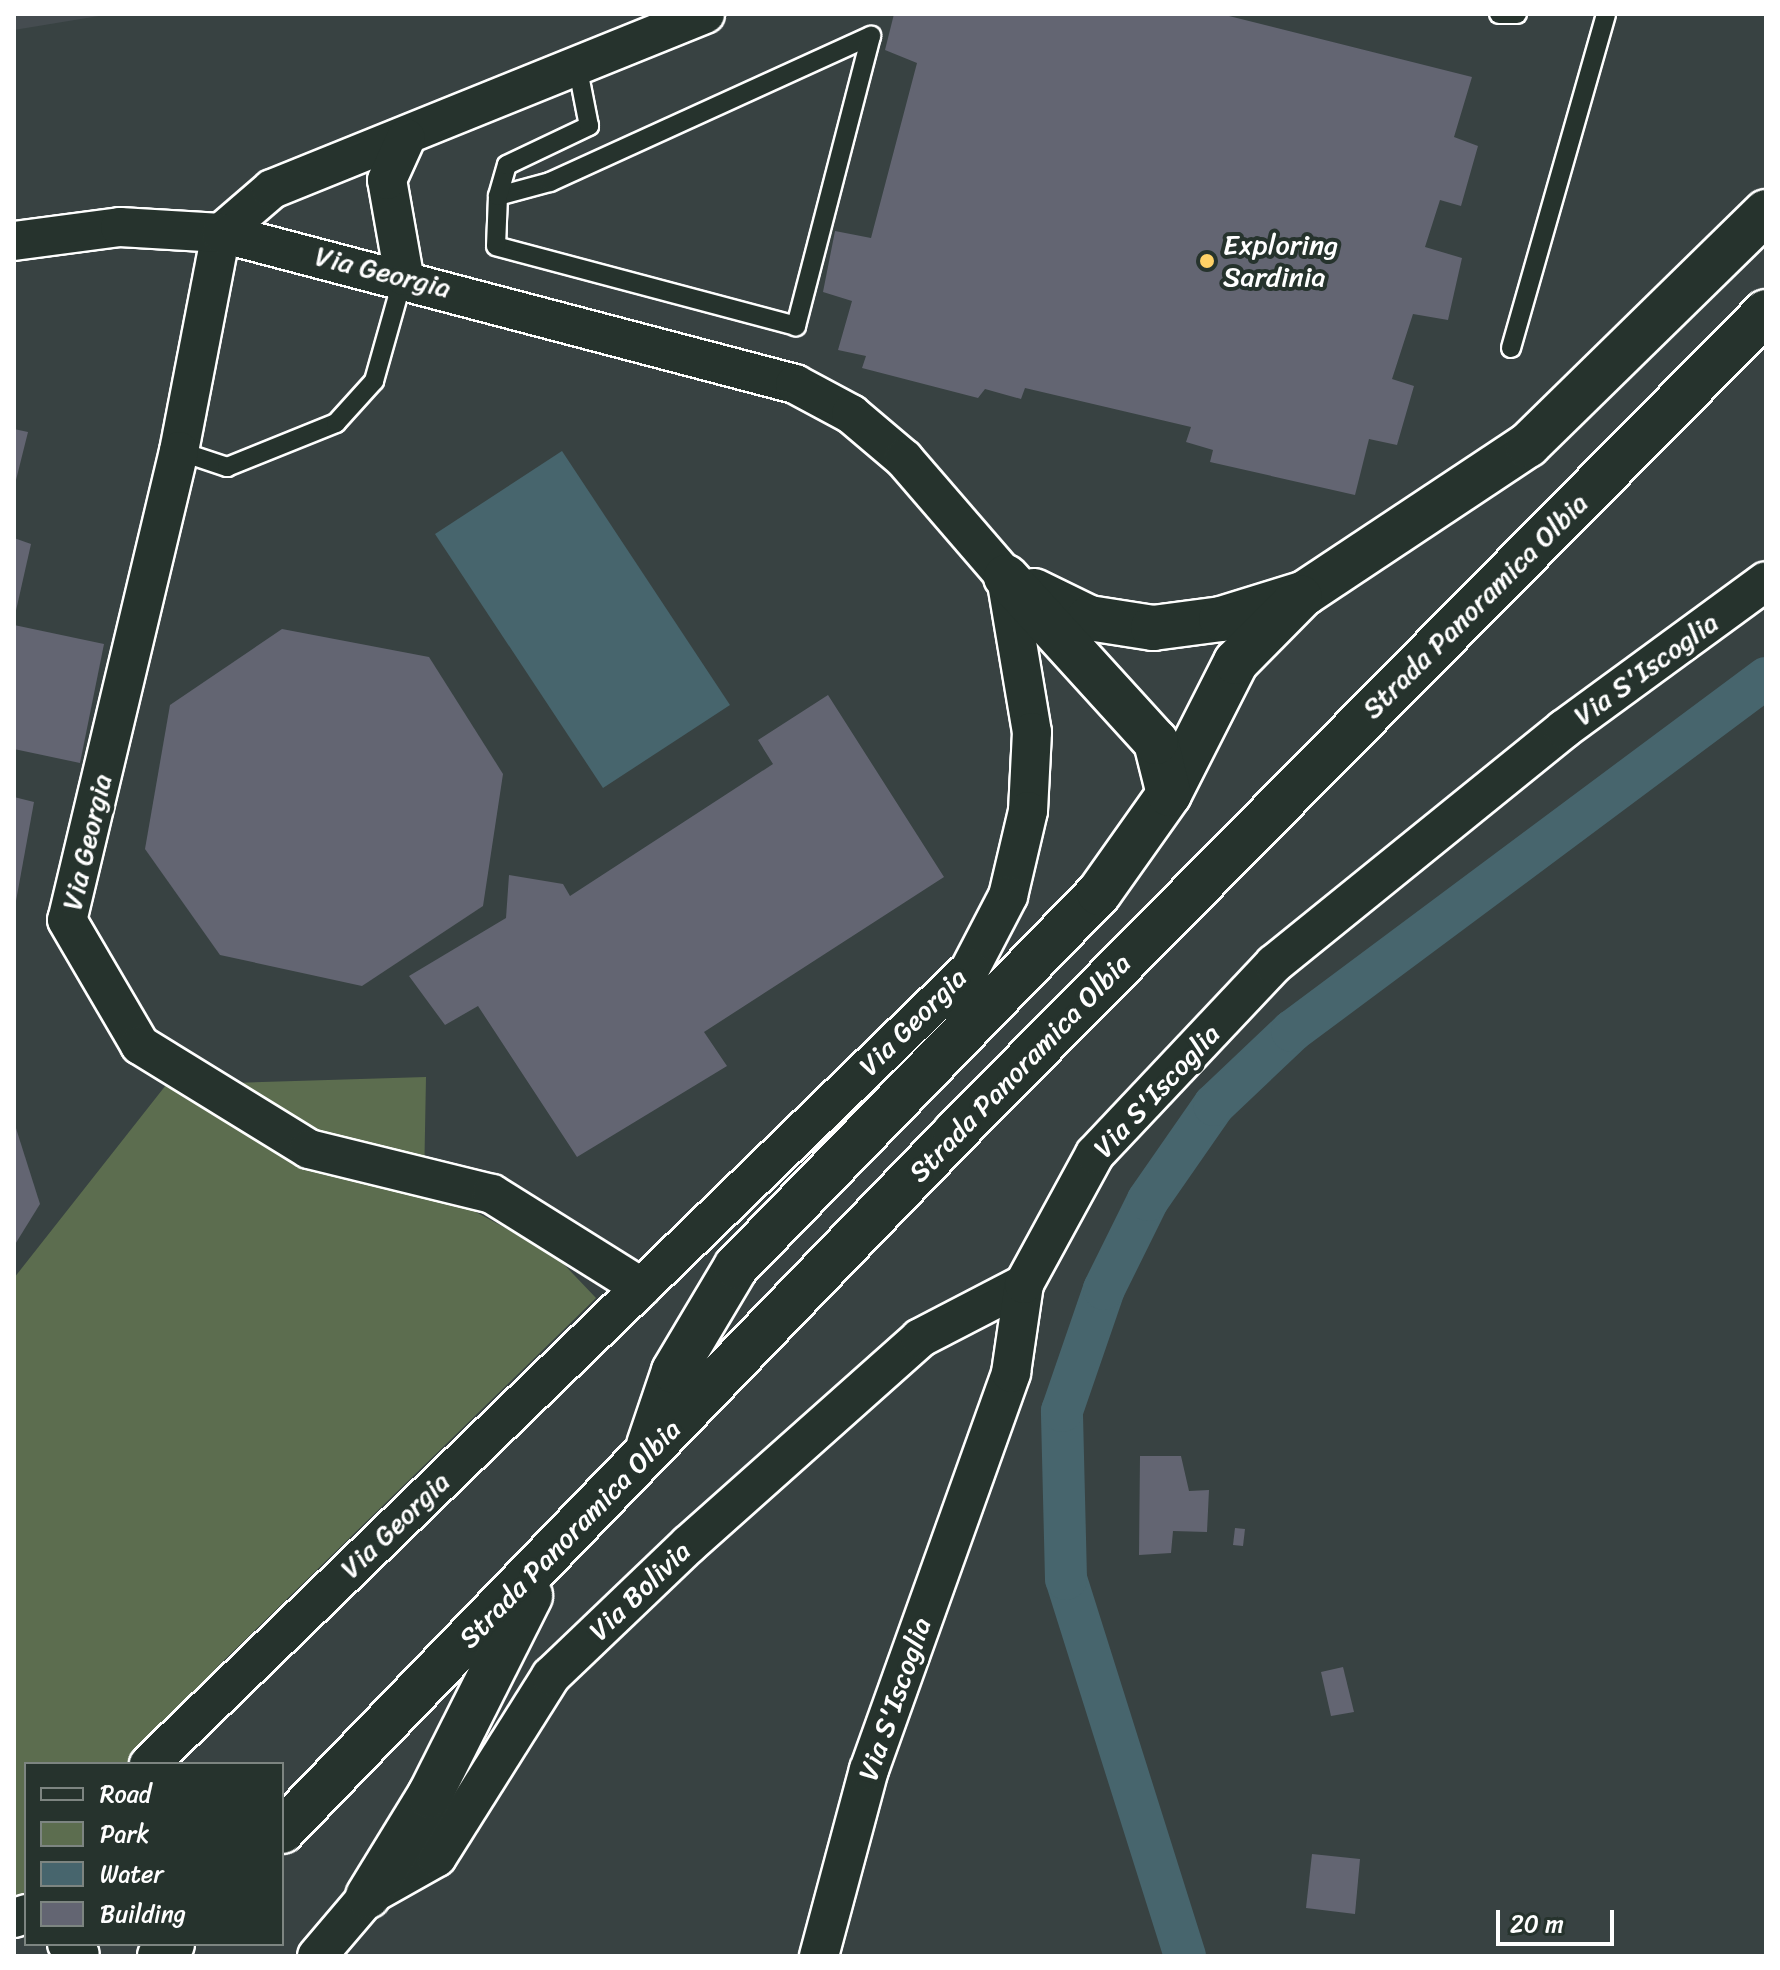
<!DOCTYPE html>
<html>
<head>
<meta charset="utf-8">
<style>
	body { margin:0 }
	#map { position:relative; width:1780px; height:1970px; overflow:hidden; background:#384242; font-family:Sriracha,sans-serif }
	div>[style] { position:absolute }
	.built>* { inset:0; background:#454c50 }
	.green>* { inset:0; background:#5c6d4f }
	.water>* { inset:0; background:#47656d }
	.canal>* { height:42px; margin:-21px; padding:0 21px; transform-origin:21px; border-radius:21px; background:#47656d }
	.building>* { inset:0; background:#636572 }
	.roads { filter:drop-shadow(2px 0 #fff) drop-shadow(-2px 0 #fff) drop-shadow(0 2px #fff) drop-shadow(0 -2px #fff) }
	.lane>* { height:18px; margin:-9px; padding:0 9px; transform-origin:9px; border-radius:9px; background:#26332d }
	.street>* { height:38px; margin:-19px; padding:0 19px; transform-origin:19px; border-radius:19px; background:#26332d }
	.highway>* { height:44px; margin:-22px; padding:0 22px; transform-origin:22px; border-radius:22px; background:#26332d }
	.dots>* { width:22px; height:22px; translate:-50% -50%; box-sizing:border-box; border:4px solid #26332d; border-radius:50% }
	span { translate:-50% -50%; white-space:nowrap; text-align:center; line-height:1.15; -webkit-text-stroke:8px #26332d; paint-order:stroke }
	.poi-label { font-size:28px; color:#fff }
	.left { translate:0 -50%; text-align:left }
	.street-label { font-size:28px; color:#fff }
	.frame { position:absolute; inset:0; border:16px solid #fff; pointer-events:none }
	.legend { position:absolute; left:24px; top:1762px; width:260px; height:184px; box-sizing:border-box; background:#26332d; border:2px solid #7d8581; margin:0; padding:10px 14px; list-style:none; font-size:24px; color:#fff }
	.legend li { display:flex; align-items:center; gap:16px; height:40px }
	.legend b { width:40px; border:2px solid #7d8581 }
	.scale { position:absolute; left:1496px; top:1910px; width:118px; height:36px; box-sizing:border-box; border:4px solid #fff; border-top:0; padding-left:10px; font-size:24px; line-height:28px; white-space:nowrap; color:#fff; -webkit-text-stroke:6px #26332d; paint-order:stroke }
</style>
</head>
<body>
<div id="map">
	<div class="built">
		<i style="clip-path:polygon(14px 14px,111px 14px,14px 30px)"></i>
	</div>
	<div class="green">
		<i style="clip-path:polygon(426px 1077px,424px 1184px,555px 1255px,596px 1298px,218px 1666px,130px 1764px,26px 1764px,26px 1900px,14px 1904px,14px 1278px,166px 1085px)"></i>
	</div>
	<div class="water">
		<i style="clip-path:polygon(562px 451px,730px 705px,603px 788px,435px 534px)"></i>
	</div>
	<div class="canal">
		<i style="left:1185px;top:1956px;width:395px;rotate:-107.5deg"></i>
		<i style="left:1066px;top:1579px;width:168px;rotate:-91.4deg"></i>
		<i style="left:1062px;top:1411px;width:129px;rotate:-71deg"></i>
		<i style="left:1104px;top:1289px;width:99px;rotate:-63.7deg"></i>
		<i style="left:1148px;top:1200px;width:116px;rotate:-55.2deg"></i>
		<i style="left:1214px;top:1105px;width:108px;rotate:-43.5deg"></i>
		<i style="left:1292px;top:1031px;width:591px;rotate:-36.68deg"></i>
	</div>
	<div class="building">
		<i style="clip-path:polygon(894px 14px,1221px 14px,1472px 77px,1454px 137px,1478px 146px,1461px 206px,1440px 200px,1425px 247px,1462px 258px,1448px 320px,1413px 314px,1392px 379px,1414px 386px,1397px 445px,1369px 439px,1355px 495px,1210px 462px,1213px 450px,1186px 442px,1191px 427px,1025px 388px,1021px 399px,985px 389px,978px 398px,862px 368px,866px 356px,838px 350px,852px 301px,823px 292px,835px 231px,871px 238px,917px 63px,885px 50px)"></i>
		<i style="clip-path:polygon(14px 429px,28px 432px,15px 484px,14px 484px)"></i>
		<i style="clip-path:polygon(14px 538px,31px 544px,15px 615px,14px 615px)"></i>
		<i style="clip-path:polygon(14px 625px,104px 644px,80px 763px,14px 749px)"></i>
		<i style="clip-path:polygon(282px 629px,429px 657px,503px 774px,483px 906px,362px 986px,220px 955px,145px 849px,170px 705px)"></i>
		<i style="clip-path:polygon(828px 695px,944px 877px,704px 1032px,727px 1066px,577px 1157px,478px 1006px,445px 1025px,409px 976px,506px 918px,509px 875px,563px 884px,570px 896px,773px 764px,758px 740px)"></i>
		<i style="clip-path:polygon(14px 797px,34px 802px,16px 901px,14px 900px)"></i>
		<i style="clip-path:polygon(14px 1122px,40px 1204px,14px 1246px)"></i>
		<i style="clip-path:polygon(1140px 1456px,1181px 1456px,1189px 1491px,1209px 1490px,1207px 1532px,1173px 1531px,1171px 1553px,1139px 1555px)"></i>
		<i style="clip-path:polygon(1235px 1528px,1245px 1529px,1243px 1546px,1233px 1545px)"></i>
		<i style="clip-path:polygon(1343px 1667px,1354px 1712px,1331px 1716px,1321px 1672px)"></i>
		<i style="clip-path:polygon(1312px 1854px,1360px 1859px,1355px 1914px,1306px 1908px)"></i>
	</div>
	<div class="roads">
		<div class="lane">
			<i style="left:1499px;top:14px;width:18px"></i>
			<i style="left:498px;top:196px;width:54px;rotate:-15.1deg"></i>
			<i style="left:550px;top:182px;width:353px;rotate:-24.5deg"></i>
			<i style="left:871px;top:36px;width:300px;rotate:104.5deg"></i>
			<i style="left:796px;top:326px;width:310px;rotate:-165.1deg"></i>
			<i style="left:496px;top:246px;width:50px;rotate:-87.7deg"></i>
			<i style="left:498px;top:196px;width:32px;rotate:-74deg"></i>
			<i style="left:507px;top:165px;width:91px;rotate:-25.4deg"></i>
			<i style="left:589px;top:126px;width:57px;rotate:-101.1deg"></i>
			<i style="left:1511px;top:348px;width:347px;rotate:-74.1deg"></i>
			<i style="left:179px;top:451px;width:51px;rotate:18.4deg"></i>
			<i style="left:227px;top:467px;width:118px;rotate:-22deg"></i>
			<i style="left:336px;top:423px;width:57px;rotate:-47.9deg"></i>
			<i style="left:374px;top:381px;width:107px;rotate:-74.3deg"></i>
		</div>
		<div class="street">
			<i style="left:221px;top:233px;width:222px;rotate:100.9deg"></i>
			<i style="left:179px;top:451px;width:482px;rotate:103.4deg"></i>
			<i style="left:67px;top:920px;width:145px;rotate:59.7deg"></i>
			<i style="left:140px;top:1045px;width:198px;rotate:31.6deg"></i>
			<i style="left:309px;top:1149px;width:188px;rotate:13.8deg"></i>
			<i style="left:492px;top:1194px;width:176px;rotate:32deg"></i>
			<i style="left:221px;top:233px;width:67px;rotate:-40.8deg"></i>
			<i style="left:272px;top:189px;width:467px;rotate:-22deg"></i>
			<i style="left:14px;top:241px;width:107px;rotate:-7.5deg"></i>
			<i style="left:120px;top:227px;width:101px;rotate:3.4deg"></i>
			<i style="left:221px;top:233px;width:594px;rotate:14.74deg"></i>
			<i style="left:795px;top:384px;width:64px;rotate:28.2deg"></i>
			<i style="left:851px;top:414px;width:70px;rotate:40.3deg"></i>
			<i style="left:904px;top:459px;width:156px;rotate:49.2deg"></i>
			<i style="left:1006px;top:577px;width:157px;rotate:80.5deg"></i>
			<i style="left:1032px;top:732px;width:79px;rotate:92.9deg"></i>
			<i style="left:1028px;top:811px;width:87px;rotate:103.2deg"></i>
			<i style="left:1008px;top:896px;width:82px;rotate:117.5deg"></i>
			<i style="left:970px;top:969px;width:1143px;rotate:135.92deg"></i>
			<i style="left:404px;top:276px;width:97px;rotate:-100deg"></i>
			<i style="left:387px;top:180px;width:46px;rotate:-65.7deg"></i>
			<i style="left:14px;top:1918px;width:13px;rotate:-18deg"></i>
			<i style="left:67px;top:1944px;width:16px;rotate:38deg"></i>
			<i style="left:317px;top:1956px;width:79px;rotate:-49.6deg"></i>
			<i style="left:368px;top:1896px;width:79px;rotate:-29.5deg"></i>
			<i style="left:437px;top:1857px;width:214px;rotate:-57.8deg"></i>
			<i style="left:551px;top:1676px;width:190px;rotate:-43.7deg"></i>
			<i style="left:688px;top:1545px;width:311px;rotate:-41.7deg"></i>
			<i style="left:920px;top:1338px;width:117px;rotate:-27.4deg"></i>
			<i style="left:819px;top:1956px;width:193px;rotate:-75deg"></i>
			<i style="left:869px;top:1770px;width:422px;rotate:-70.3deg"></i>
			<i style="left:1011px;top:1373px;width:90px;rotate:-81.7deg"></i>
			<i style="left:1024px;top:1284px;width:148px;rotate:-61.4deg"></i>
			<i style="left:1095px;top:1154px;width:261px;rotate:-46.7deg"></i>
			<i style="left:1274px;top:964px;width:373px;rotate:-39deg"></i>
			<i style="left:1564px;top:729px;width:250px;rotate:-36.2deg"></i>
		</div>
		<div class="highway">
			<i style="left:1034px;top:591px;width:61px;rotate:26.1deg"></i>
			<i style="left:1089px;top:618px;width:65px;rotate:8.9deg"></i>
			<i style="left:1153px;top:628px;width:69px;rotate:-7.5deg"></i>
			<i style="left:1221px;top:619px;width:88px;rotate:-17.2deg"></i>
			<i style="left:1305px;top:593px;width:268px;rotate:-33.6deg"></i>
			<i style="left:1528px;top:445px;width:333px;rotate:-44.4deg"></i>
			<i style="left:1169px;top:794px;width:148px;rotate:-63.1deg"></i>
			<i style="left:1236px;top:662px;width:91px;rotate:-45.4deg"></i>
			<i style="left:649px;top:1445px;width:78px;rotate:-71.3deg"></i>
			<i style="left:674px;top:1371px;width:121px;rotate:-59.2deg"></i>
			<i style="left:736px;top:1267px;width:521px;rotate:-45.86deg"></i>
			<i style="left:1099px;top:893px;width:121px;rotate:-54.7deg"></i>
			<i style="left:1169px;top:794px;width:54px;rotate:-104deg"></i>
			<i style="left:1156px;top:742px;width:223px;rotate:-132.3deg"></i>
			<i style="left:282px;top:1831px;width:970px;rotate:-46.04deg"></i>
			<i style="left:955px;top:1133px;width:1154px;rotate:-45.35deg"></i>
			<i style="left:368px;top:1896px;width:119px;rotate:-58.5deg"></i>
			<i style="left:430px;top:1795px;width:223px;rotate:-63.3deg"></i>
			<i style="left:160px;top:1956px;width:17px;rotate:-45deg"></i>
		</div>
	</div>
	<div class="dots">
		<i style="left:1207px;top:261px;background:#ffd166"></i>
	</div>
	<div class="poi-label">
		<span class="left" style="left:1223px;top:261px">Exploring<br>Sardinia</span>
	</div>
	<div class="street-label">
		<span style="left:383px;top:272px;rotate:14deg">Via Georgia</span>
		<span style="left:1475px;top:606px;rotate:-45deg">Strada Panoramica Olbia</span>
		<span style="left:1646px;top:669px;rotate:-36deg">Via S'Iscoglia</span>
		<span style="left:87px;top:842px;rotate:-77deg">Via Georgia</span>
		<span style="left:913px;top:1022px;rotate:-45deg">Via Georgia</span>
		<span style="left:1020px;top:1068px;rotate:-46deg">Strada Panoramica Olbia</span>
		<span style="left:1157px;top:1091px;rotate:-47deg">Via S'Iscoglia</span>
		<span style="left:395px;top:1525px;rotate:-44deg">Via Georgia</span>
		<span style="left:570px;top:1534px;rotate:-46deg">Strada Panoramica Olbia</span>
		<span style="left:640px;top:1591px;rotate:-44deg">Via Bolivia</span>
		<span style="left:895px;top:1699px;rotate:-71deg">Via S'Iscoglia</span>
	</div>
	<div class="frame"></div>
	<ul class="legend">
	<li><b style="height:10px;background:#26332d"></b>Road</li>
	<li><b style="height:22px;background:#5c6d4f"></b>Park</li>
	<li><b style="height:22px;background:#47656d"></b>Water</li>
	<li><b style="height:22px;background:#636572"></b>Building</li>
	</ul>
	<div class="scale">20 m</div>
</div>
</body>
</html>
